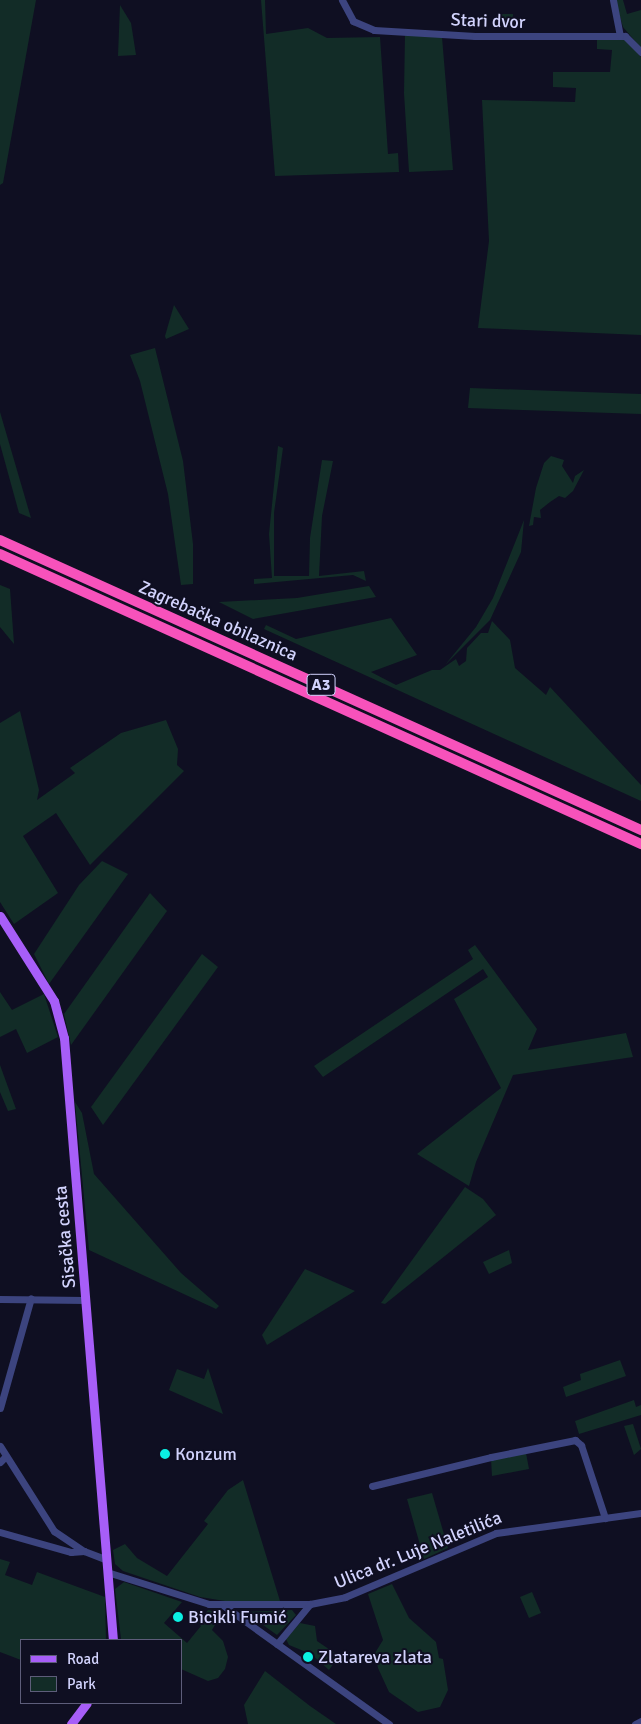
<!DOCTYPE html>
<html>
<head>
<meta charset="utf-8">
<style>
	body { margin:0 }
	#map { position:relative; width:641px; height:1724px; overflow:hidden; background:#0f0f22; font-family:Signika,sans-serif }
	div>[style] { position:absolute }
	.green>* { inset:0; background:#122c27 }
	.minor>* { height:7px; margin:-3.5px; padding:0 3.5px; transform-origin:3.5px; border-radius:3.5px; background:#3c447f }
	.major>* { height:9px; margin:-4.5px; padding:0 4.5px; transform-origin:4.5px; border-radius:4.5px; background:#a75ef8 }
	.highway>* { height:10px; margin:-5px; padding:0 5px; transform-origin:5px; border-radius:5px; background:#f752bb }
	.dots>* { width:14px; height:14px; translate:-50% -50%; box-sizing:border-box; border:2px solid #0f0f22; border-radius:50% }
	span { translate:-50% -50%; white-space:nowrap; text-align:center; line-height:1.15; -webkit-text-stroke:4px #0f0f22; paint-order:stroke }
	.shield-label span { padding:1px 4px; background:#0f0f22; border:1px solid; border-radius:4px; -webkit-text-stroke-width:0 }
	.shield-label { font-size:16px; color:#d2d3fd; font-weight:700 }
	.street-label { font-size:18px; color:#d2d3fd }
	.poi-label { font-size:18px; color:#d2d3fd }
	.left { translate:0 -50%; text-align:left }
	.legend { position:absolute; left:20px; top:1639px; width:162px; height:65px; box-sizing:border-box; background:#0f0f22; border:1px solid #5d5d7a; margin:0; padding:6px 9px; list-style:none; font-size:15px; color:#d2d3fd }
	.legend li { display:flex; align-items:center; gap:10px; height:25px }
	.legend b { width:25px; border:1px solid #5d5d7a }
</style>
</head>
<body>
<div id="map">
	<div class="green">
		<i style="clip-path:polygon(0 0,36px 0,3px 183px,0 185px)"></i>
		<i style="clip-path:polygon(261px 0,265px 0,266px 34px,308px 28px,327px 38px,380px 37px,388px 154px,398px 153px,399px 172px,275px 176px)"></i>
		<i style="clip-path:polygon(615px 0,623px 0,627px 14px,641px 10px,641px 48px,623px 27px)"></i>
		<i style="clip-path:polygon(120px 5px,131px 23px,136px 55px,118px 56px)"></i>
		<i style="clip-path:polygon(497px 14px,513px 14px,513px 24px,497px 26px)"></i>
		<i style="clip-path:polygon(405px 35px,442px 37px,453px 170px,409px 172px,404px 93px)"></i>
		<i style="clip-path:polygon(626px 39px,641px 57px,641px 335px,478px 328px,489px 241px,482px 100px,575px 102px,576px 88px,553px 87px,553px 72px,610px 72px,612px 50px,597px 49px,597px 40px)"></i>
		<i style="clip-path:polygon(174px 305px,189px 329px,166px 339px,165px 336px)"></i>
		<i style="clip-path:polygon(155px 348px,183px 461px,193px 544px,193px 584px,181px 585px,168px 494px,140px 381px,130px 355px)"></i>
		<i style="clip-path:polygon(470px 388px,641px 394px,641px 414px,468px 408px)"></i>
		<i style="clip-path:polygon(0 412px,31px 518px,19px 513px,0 444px)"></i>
		<i style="clip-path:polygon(278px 446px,283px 448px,274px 513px,274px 576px,309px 576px,310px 538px,322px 460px,333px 461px,322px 516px,319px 576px,364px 571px,366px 581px,353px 575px,254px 584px,254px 579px,272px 578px,269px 534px)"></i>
		<i style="clip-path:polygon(551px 456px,564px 460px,562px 466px,573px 483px,575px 476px,584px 470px,573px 491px,565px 498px,559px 496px,550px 502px,540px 510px,541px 518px,534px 517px,533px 525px,529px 526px,536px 488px,544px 463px)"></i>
		<i style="clip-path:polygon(524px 520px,521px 552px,490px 620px,445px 665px,476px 627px,493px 598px)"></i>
		<i style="clip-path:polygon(0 585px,10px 589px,14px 644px,0 627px)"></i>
		<i style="clip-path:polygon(369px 586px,376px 597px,253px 619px,219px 602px,297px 598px)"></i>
		<i style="clip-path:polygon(391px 618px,417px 655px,371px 672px,396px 685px,432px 670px,440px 670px,456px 659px,459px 666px,466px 661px,467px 648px,481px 633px,488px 633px,492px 621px,510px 640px,515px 668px,546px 695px,550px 687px,641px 785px,641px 801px,264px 629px,266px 625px,296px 639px)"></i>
		<i style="clip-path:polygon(20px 711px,39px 790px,37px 800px,75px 773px,70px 768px,121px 733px,166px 720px,178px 749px,177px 765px,184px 771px,90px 865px,56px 813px,23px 836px,58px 893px,14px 924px,0 902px,0 723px)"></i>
		<i style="clip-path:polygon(102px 861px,128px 874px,49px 984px,34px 954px,79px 885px)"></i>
		<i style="clip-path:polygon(150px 893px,167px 911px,71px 1045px,64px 1014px)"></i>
		<i style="clip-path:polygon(475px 945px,537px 1029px,528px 1050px,626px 1033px,633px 1057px,513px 1075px,476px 1162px,469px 1186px,417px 1154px,501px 1088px,454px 999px,488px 977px,483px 969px,323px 1077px,314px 1066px,473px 959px,468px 950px)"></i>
		<i style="clip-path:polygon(202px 954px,218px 967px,103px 1125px,91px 1107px)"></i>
		<i style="clip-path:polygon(0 992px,12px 1010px,44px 994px,58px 1037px,27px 1053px,16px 1029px,0 1037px)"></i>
		<i style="clip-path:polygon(0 1065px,16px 1109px,8px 1111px,0 1092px)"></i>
		<i style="clip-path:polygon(75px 1102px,82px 1113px,94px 1174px,181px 1273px,219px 1306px,216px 1309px,89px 1250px)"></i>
		<i style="clip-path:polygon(465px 1187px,483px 1199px,496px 1215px,385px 1304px,381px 1303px)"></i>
		<i style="clip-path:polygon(509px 1250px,512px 1263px,489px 1274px,483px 1262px)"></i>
		<i style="clip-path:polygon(305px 1269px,355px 1291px,267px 1345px,262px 1335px)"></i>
		<i style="clip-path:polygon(620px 1360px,626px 1376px,566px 1397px,563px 1387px,581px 1380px,580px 1374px)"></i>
		<i style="clip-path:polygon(208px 1368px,223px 1414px,169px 1390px,177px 1369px,204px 1379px)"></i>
		<i style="clip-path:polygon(634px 1400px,636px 1407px,641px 1405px,641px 1415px,579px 1434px,575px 1421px)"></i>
		<i style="clip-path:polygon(633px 1424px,641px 1449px,634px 1455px,624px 1426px)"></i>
		<i style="clip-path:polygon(526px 1453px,529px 1469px,492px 1476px,491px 1459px)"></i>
		<i style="clip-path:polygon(243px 1480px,280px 1601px,225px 1601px,200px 1597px,123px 1571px,115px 1564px,113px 1550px,125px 1544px,137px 1558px,167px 1576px,208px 1524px,204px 1521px,228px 1490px)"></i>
		<i style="clip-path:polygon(432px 1493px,448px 1548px,424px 1559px,407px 1499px)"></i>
		<i style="clip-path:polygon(0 1559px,10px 1562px,5px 1575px,32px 1585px,37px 1572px,105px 1597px,106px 1640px,21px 1640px,21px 1660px,0 1652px)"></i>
		<i style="clip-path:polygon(124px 1582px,182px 1602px,164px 1623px,187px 1643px,201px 1626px,198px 1623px,208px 1610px,222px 1613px,212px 1630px,223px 1641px,228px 1657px,225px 1669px,218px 1678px,208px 1681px,181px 1669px,181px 1640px,121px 1639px,115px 1589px)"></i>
		<i style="clip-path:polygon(392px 1584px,409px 1618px,436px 1642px,439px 1658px,443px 1659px,448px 1690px,440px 1707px,418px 1712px,389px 1692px,378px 1668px,375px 1653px,383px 1640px,368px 1594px)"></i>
		<i style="clip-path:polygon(532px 1592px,541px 1613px,529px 1618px,520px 1597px)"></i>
		<i style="clip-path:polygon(292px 1610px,296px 1615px,277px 1635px,245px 1612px)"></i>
		<i style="clip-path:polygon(300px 1623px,315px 1626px,317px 1641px,339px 1656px,329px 1670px,311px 1654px,289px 1645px,286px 1639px)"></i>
		<i style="clip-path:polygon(265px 1671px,310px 1706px,336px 1724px,248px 1724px,244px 1705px)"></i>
	</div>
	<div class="minor">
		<i style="left:342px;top:0;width:24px;rotate:62deg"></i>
		<i style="left:353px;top:21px;width:23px;rotate:23deg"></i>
		<i style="left:374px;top:30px;width:101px;rotate:3.4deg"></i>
		<i style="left:475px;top:36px;width:150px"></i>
		<i style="left:625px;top:36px;width:23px;rotate:45deg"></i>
		<i style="left:613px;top:0;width:36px;rotate:79deg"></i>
		<i style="left:0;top:1299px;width:86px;rotate:0.7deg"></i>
		<i style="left:0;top:1408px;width:114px;rotate:-74.3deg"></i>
		<i style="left:0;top:1446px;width:101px;rotate:57.6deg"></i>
		<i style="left:54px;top:1531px;width:36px;rotate:34deg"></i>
		<i style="left:84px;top:1551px;width:22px;rotate:21deg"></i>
		<i style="left:0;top:1462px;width:8px;rotate:-45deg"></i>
		<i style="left:372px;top:1486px;width:122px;rotate:-13.7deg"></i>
		<i style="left:491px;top:1457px;width:86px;rotate:-11.4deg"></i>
		<i style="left:575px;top:1440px;width:8px;rotate:40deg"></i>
		<i style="left:581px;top:1445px;width:77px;rotate:71.8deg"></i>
		<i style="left:0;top:1532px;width:74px;rotate:15.7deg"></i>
		<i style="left:71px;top:1552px;width:13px;rotate:-4deg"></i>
		<i style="left:107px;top:1572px;width:107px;rotate:17.4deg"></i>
		<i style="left:209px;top:1604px;width:101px"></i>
		<i style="left:310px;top:1604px;width:36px;rotate:-11deg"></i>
		<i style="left:345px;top:1597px;width:164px;rotate:-23deg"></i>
		<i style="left:496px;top:1533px;width:146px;rotate:-7.9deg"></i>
		<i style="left:224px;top:1606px;width:203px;rotate:35.6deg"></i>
		<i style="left:277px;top:1644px;width:52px;rotate:-50.5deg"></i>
		<i style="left:635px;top:1724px;width:7px;rotate:-27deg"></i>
	</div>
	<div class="major">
		<i style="left:0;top:916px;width:101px;rotate:57.6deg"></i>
		<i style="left:54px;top:1001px;width:38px;rotate:75deg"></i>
		<i style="left:64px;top:1038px;width:604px;rotate:85.35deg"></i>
		<i style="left:71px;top:1724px;width:26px;rotate:-53deg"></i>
	</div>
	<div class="highway">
		<i style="left:0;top:540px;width:704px;rotate:24.34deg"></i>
		<i style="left:0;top:554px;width:704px;rotate:24.34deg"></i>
	</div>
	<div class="dots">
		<i style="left:165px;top:1454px;background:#0bf0e3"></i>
		<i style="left:178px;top:1617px;background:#0bf0e3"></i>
		<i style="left:308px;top:1657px;background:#0bf0e3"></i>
	</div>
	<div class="shield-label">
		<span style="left:321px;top:685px">A3</span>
	</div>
	<div class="street-label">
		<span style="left:488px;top:21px;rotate:2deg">Stari dvor</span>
		<span style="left:218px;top:621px;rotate:24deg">Zagrebačka obilaznica</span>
		<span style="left:65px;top:1237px;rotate:-95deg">Sisačka cesta</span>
		<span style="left:418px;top:1550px;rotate:-22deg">Ulica dr. Luje Naletilića</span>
	</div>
	<div class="poi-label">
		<span class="left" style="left:175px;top:1454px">Konzum</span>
		<span class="left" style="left:188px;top:1617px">Bicikli Fumić</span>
		<span class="left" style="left:318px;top:1657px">Zlatareva zlata</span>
	</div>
	<ul class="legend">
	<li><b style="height:6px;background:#a75ef8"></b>Road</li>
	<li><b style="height:14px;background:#122c27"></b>Park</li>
	</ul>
</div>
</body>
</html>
